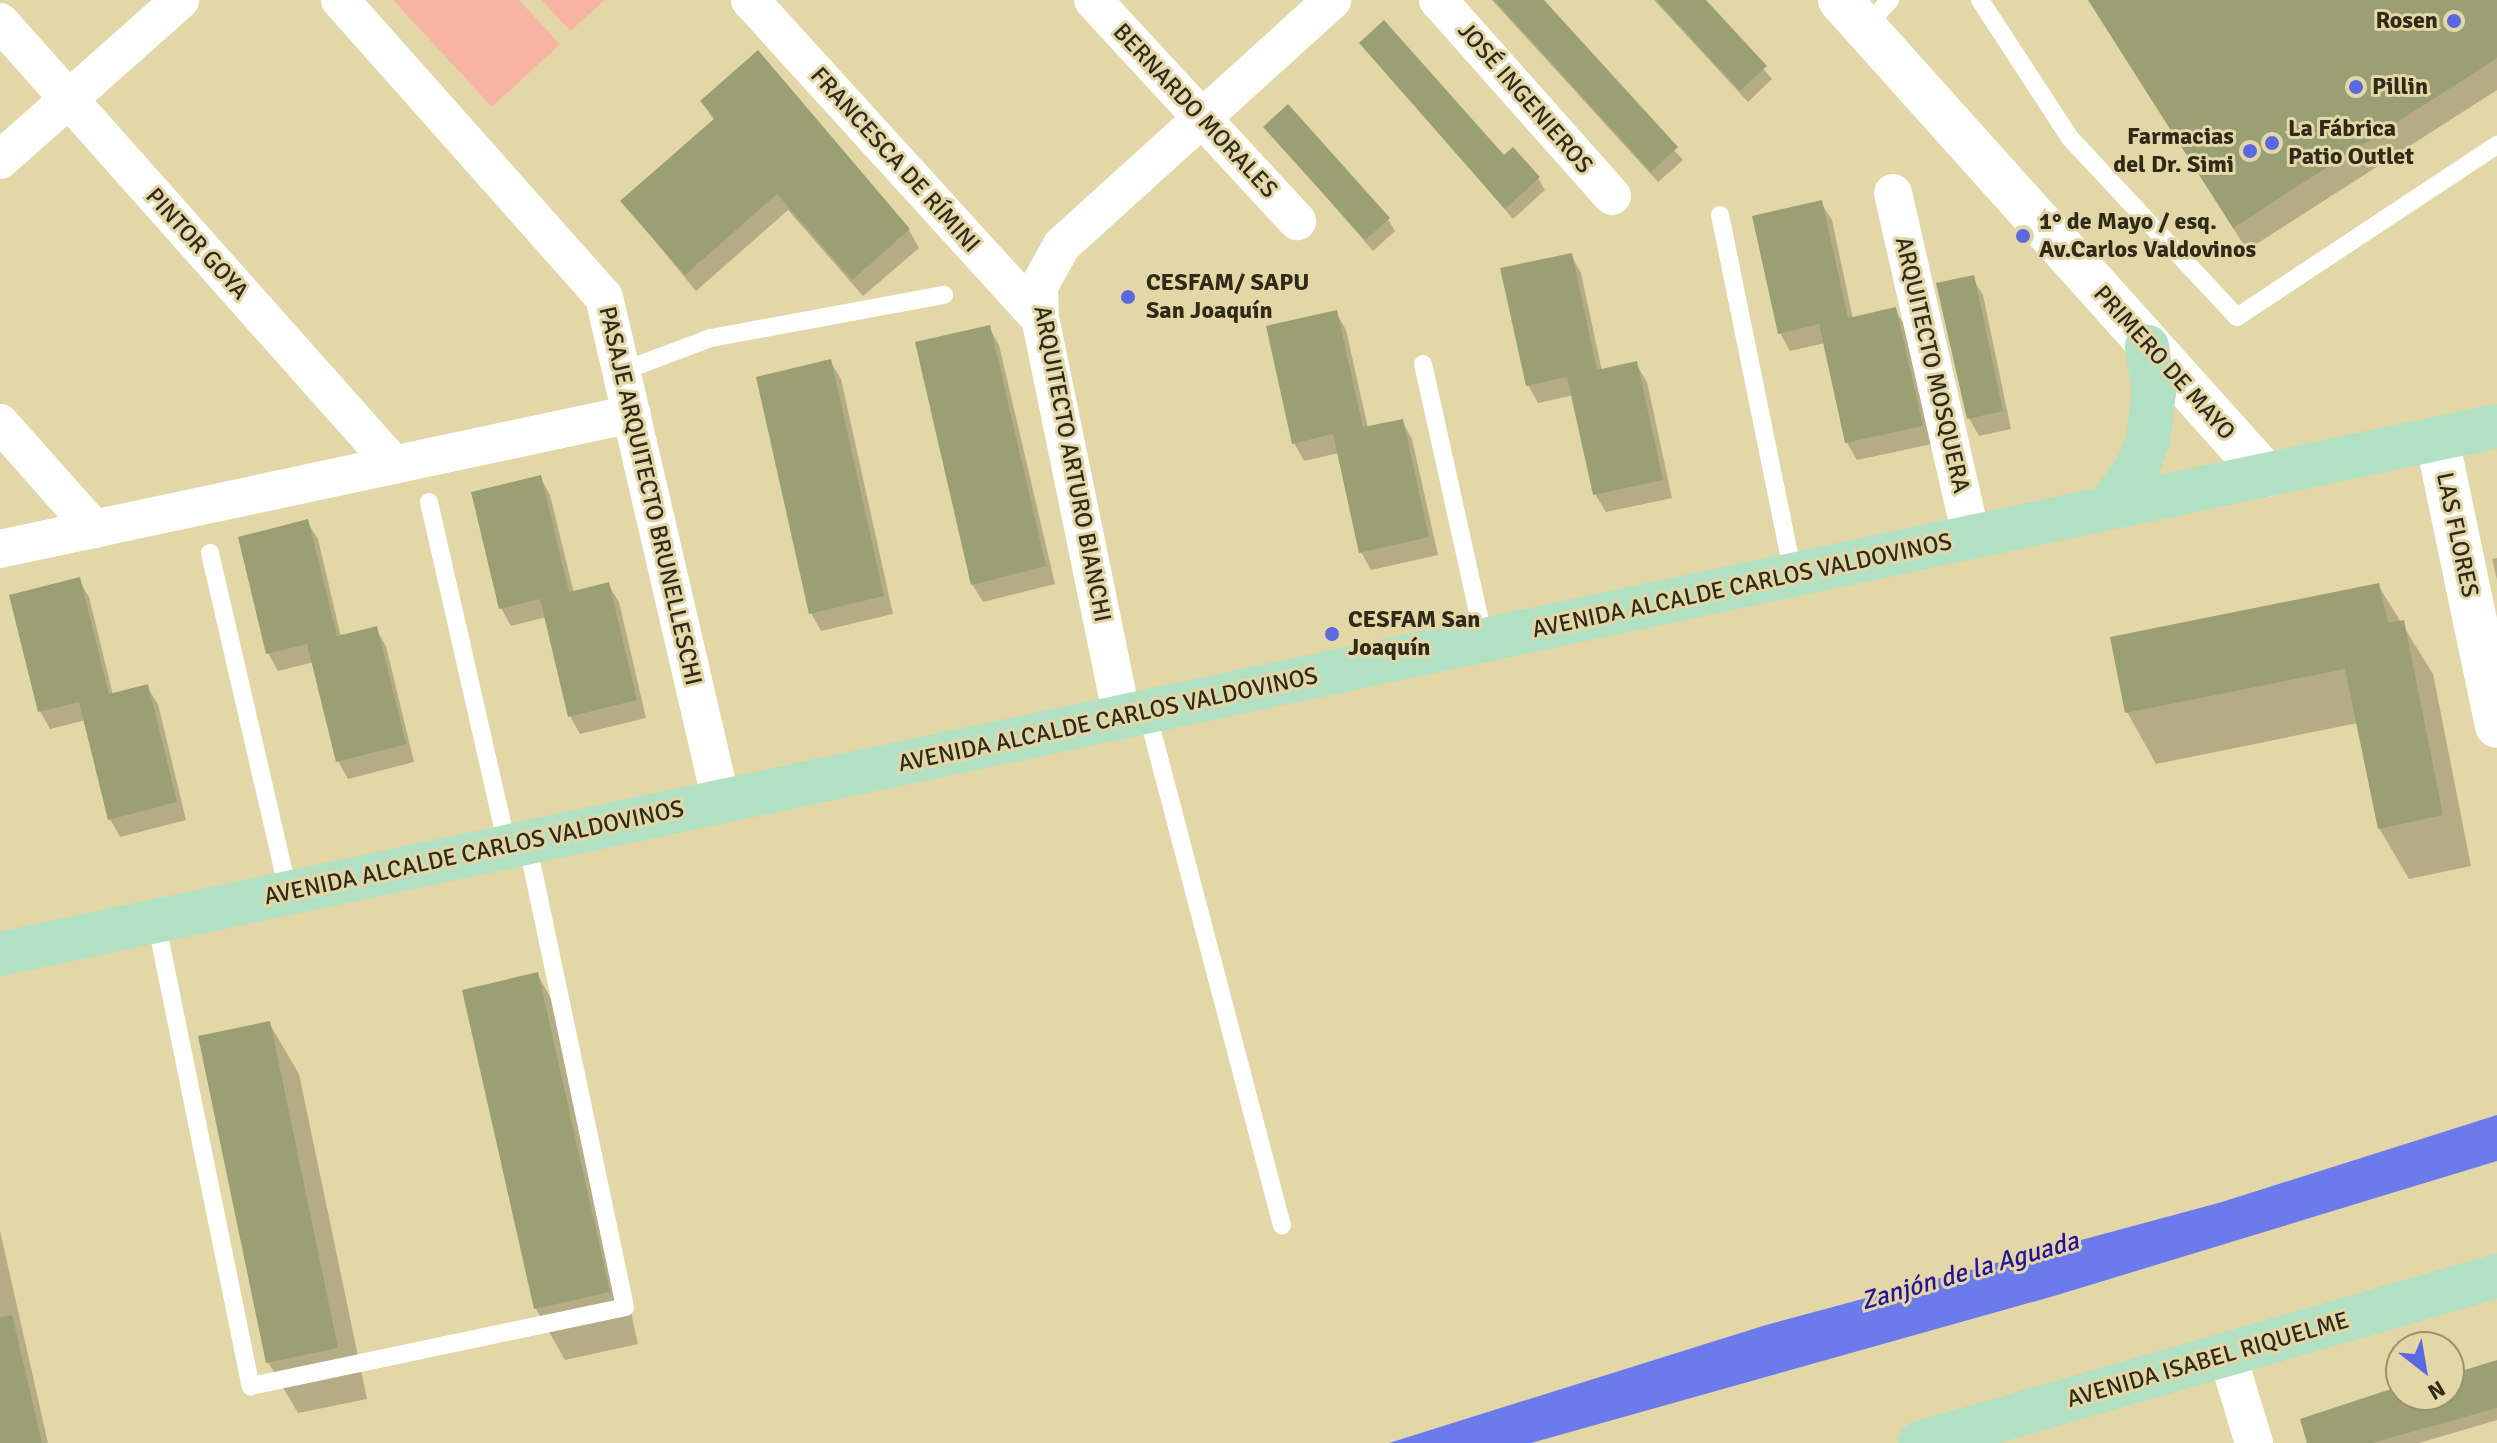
<!DOCTYPE html>
<html>
<head>
<meta charset="utf-8">
<style>
	body { margin:0 }
	#map { position:relative; width:2497px; height:1443px; overflow:hidden; background:#e3d7a8; font-family:Signika,sans-serif }
	div>[style] { position:absolute }
	.green>* { inset:0; background:#f7b4a3 }
	.water>* { inset:0; background:#6c7beb }
	.shadow>* { inset:0; background:#0003 }
	.building>* { inset:0; background:#9aa074 }
	.lane>* { height:18px; margin:-9px; padding:0 9px; transform-origin:9px; border-radius:9px; background:#fff }
	.street>* { height:38px; margin:-19px; padding:0 19px; transform-origin:19px; border-radius:19px; background:#fff }
	.secondary>* { height:44px; margin:-22px; padding:0 22px; transform-origin:22px; border-radius:22px; background:#fff }
	.primary>* { height:44px; margin:-22px; padding:0 22px; transform-origin:22px; border-radius:22px; background:#b1e0c2 }
	.dots>* { width:22px; height:22px; translate:-50% -50%; box-sizing:border-box; border:4px solid #e3d7a8; border-radius:50% }
	span { translate:-50% -50%; white-space:nowrap; text-align:center; line-height:1.15; -webkit-text-stroke:6px #e3d7a8; paint-order:stroke }
	.poi-label { font-size:24px; color:#302b19; font-weight:700 }
	.right { translate:-100% -50%; text-align:right }
	.left { translate:0 -50%; text-align:left }
	.street-label { font-size:24px; color:#302b19 }
	.water-label { font-size:26px; color:#261199; font-style:italic }
	.north { position:absolute; left:2385px; top:1331px; width:80px; height:80px; box-sizing:border-box; background:#e3d7a8; border:2px solid #9b926f; border-radius:50%; rotate:149deg; font-size:22px; font-weight:700; line-height:32px; text-align:center; color:#302b19 }
	.north::after { content:''; display:block; margin:auto; width:28px; height:36px; background:#5c68e0; clip-path:polygon(50% 0,100% 100%,50% 72%,0 100%) }
</style>
</head>
<body>
<div id="map">
	<div class="green">
		<i style="clip-path:polygon(393px 0,519px 0,560px 44px,492px 107px)"></i>
		<i style="clip-path:polygon(542px 0,605px 0,570px 31px)"></i>
	</div>
	<div class="water">
		<i style="clip-path:polygon(2497px 1115px,2497px 1161px,2054px 1296px,1531px 1443px,1389px 1443px,1766px 1325px,2222px 1202px)"></i>
	</div>
	<div class="shadow">
		<i style="clip-path:polygon(1492px 0,1541px 0,1683px 160px,1658px 182px)"></i>
		<i style="clip-path:polygon(1654px 0,1703px 0,1772px 79px,1748px 102px)"></i>
		<i style="clip-path:polygon(2089px 0,2497px 0,2497px 90px,2247px 250px)"></i>
		<i style="clip-path:polygon(1361px 43px,1504px 158px,1538px 178px,1545px 190px,1513px 219px)"></i>
		<i style="clip-path:polygon(702px 102px,909px 230px,919px 248px,863px 296px,788px 210px,696px 291px,622px 201px,715px 122px)"></i>
		<i style="clip-path:polygon(1266px 127px,1388px 219px,1395px 231px,1373px 251px)"></i>
		<i style="clip-path:polygon(1821px 203px,1832px 220px,1853px 319px,1895px 310px,1906px 327px,1932px 444px,1857px 460px,1847px 443px,1825px 343px,1790px 351px,1780px 333px)"></i>
		<i style="clip-path:polygon(1571px 255px,1581px 273px,1602px 371px,1636px 364px,1647px 382px,1672px 498px,1606px 512px,1595px 494px,1574px 395px,1538px 403px,1528px 385px)"></i>
		<i style="clip-path:polygon(1972px 277px,1983px 295px,2011px 429px,1979px 436px,1969px 418px)"></i>
		<i style="clip-path:polygon(1336px 312px,1346px 330px,1368px 428px,1402px 421px,1412px 439px,1438px 555px,1371px 570px,1361px 552px,1339px 453px,1304px 461px,1294px 443px)"></i>
		<i style="clip-path:polygon(989px 327px,999px 345px,1055px 584px,983px 602px,972px 584px)"></i>
		<i style="clip-path:polygon(830px 361px,841px 379px,893px 614px,821px 631px,811px 613px)"></i>
		<i style="clip-path:polygon(540px 477px,550px 495px,574px 593px,608px 584px,619px 602px,646px 718px,580px 734px,570px 716px,546px 617px,511px 626px,501px 608px)"></i>
		<i style="clip-path:polygon(307px 522px,318px 539px,341px 637px,376px 629px,386px 646px,414px 762px,348px 779px,338px 761px,314px 662px,278px 671px,268px 653px)"></i>
		<i style="clip-path:polygon(2497px 558px,2497px 580px,2492px 559px)"></i>
		<i style="clip-path:polygon(79px 580px,89px 597px,113px 695px,147px 687px,158px 704px,186px 820px,120px 837px,110px 819px,86px 720px,50px 729px,40px 711px)"></i>
		<i style="clip-path:polygon(2378px 585px,2433px 674px,2471px 866px,2409px 879px,2379px 828px,2358px 723px,2156px 764px,2127px 712px)"></i>
		<i style="clip-path:polygon(537px 974px,567px 1026px,638px 1344px,565px 1360px,536px 1309px,465px 991px)"></i>
		<i style="clip-path:polygon(269px 1023px,299px 1074px,367px 1399px,298px 1413px,268px 1362px)"></i>
		<i style="clip-path:polygon(0 1231px,48px 1443px,0 1443px)"></i>
		<i style="clip-path:polygon(2497px 1361px,2497px 1420px,2419px 1443px,2310px 1443px,2302px 1420px,2401px 1390px,2401px 1395px,2449px 1395px,2449px 1375px)"></i>
	</div>
	<div class="building">
		<i style="clip-path:polygon(1494px 0,1544px 0,1678px 147px,1651px 172px)"></i>
		<i style="clip-path:polygon(1656px 0,1706px 0,1767px 66px,1740px 91px)"></i>
		<i style="clip-path:polygon(2088px 0,2497px 0,2497px 58px,2233px 228px)"></i>
		<i style="clip-path:polygon(1384px 20px,1504px 155px,1513px 147px,1540px 177px,1505px 209px,1359px 43px)"></i>
		<i style="clip-path:polygon(758px 50px,910px 229px,852px 280px,777px 194px,685px 275px,620px 201px,715px 118px,700px 101px)"></i>
		<i style="clip-path:polygon(1288px 104px,1390px 218px,1365px 240px,1263px 127px)"></i>
		<i style="clip-path:polygon(1822px 200px,1848px 318px,1896px 307px,1923px 426px,1845px 443px,1819px 324px,1778px 334px,1752px 216px)"></i>
		<i style="clip-path:polygon(1572px 253px,1597px 370px,1637px 361px,1663px 480px,1593px 495px,1567px 377px,1526px 386px,1500px 268px)"></i>
		<i style="clip-path:polygon(1974px 275px,2003px 411px,1967px 419px,1936px 283px)"></i>
		<i style="clip-path:polygon(1337px 310px,1363px 427px,1403px 419px,1429px 537px,1359px 553px,1333px 434px,1292px 444px,1266px 326px)"></i>
		<i style="clip-path:polygon(990px 325px,1046px 566px,971px 585px,915px 342px)"></i>
		<i style="clip-path:polygon(831px 359px,884px 596px,809px 614px,756px 377px)"></i>
		<i style="clip-path:polygon(541px 475px,569px 592px,609px 582px,637px 700px,568px 717px,540px 599px,499px 609px,471px 492px)"></i>
		<i style="clip-path:polygon(308px 519px,337px 636px,377px 626px,406px 744px,336px 762px,307px 644px,266px 654px,238px 537px)"></i>
		<i style="clip-path:polygon(80px 577px,109px 694px,148px 684px,177px 802px,108px 820px,79px 702px,38px 712px,9px 595px)"></i>
		<i style="clip-path:polygon(2379px 583px,2388px 623px,2404px 620px,2443px 815px,2378px 829px,2345px 669px,2125px 713px,2110px 637px)"></i>
		<i style="clip-path:polygon(538px 972px,610px 1292px,534px 1309px,462px 990px)"></i>
		<i style="clip-path:polygon(270px 1021px,338px 1348px,266px 1363px,198px 1036px)"></i>
		<i style="clip-path:polygon(12px 1315px,42px 1443px,0 1443px,0 1317px)"></i>
		<i style="clip-path:polygon(2497px 1360px,2497px 1408px,2372px 1443px,2307px 1443px,2300px 1419px,2394px 1388px,2397px 1395px,2449px 1395px,2449px 1375px)"></i>
	</div>
	<div class="lane">
		<i style="left:1980px;top:0;width:165px;rotate:56.9deg"></i>
		<i style="left:2070px;top:138px;width:245px;rotate:47deg"></i>
		<i style="left:2237px;top:317px;width:312px;rotate:-33.5deg"></i>
		<i style="left:1865px;top:27px;width:37px;rotate:-47deg"></i>
		<i style="left:1720px;top:215px;width:367px;rotate:78.5deg"></i>
		<i style="left:1423px;top:364px;width:283px;rotate:77.5deg"></i>
		<i style="left:623px;top:371px;width:94px;rotate:-20.6deg"></i>
		<i style="left:711px;top:338px;width:237px;rotate:-10.5deg"></i>
		<i style="left:429px;top:502px;width:353px;rotate:77.2deg"></i>
		<i style="left:210px;top:553px;width:348px;rotate:77deg"></i>
		<i style="left:1147px;top:712px;width:531px;rotate:75.28deg"></i>
		<i style="left:156px;top:921px;width:475px;rotate:78.5deg"></i>
		<i style="left:251px;top:1386px;width:382px;rotate:-11.9deg"></i>
		<i style="left:625px;top:1307px;width:475px;rotate:-101.9deg"></i>
	</div>
	<div class="street">
		<i style="left:340px;top:0;width:397px;rotate:48.4deg"></i>
		<i style="left:604px;top:297px;width:517px;rotate:76.93deg"></i>
		<i style="left:750px;top:0;width:431px;rotate:47.7deg"></i>
		<i style="left:1093px;top:0;width:301px;rotate:47.3deg"></i>
		<i style="left:1438px;top:0;width:262px;rotate:48.4deg"></i>
		<i style="left:0;top:22px;width:593px;rotate:48.35deg"></i>
		<i style="left:0;top:160px;width:241px;rotate:-41.6deg"></i>
		<i style="left:1893px;top:193px;width:353px;rotate:77.2deg"></i>
		<i style="left:0;top:423px;width:142px;rotate:48.4deg"></i>
		<i style="left:0;top:549px;width:646px;rotate:-12.06deg"></i>
		<i style="left:1122px;top:717px;width:406px;rotate:-101.6deg"></i>
		<i style="left:1040px;top:319px;width:33px;rotate:-92deg"></i>
		<i style="left:1039px;top:286px;width:47px;rotate:-60.7deg"></i>
		<i style="left:1062px;top:245px;width:365px;rotate:-42.2deg"></i>
		<i style="left:2227px;top:1354px;width:93px;rotate:73.1deg"></i>
	</div>
	<div class="secondary">
		<i style="left:1840px;top:0;width:638px;rotate:48.11deg"></i>
		<i style="left:2437px;top:439px;width:293px;rotate:78.2deg"></i>
	</div>
	<div class="primary">
		<i style="left:2108px;top:508px;width:52px;rotate:-54.5deg"></i>
		<i style="left:2138px;top:466px;width:28px;rotate:-69deg"></i>
		<i style="left:2148px;top:440px;width:48px;rotate:-82.9deg"></i>
		<i style="left:2154px;top:392px;width:46px;rotate:-98.8deg"></i>
		<i style="left:0;top:954px;width:2552px;rotate:-11.94deg"></i>
		<i style="left:1920px;top:1443px;width:601px;rotate:-16.14deg"></i>
	</div>
	<div class="dots">
		<i style="left:2454px;top:21px;background:#5c68e0"></i>
		<i style="left:2356px;top:87px;background:#5c68e0"></i>
		<i style="left:2272px;top:143px;background:#5c68e0"></i>
		<i style="left:2250px;top:151px;background:#5c68e0"></i>
		<i style="left:2023px;top:236px;background:#5c68e0"></i>
		<i style="left:1128px;top:297px;background:#5c68e0"></i>
		<i style="left:1332px;top:634px;background:#5c68e0"></i>
	</div>
	<div class="poi-label">
		<span class="right" style="left:2438px;top:21px">Rosen</span>
		<span class="left" style="left:2372px;top:87px">Pillin</span>
		<span class="left" style="left:2288px;top:143px">La Fábrica<br>Patio Outlet</span>
		<span class="right" style="left:2234px;top:151px">Farmacias<br>del Dr. Simi</span>
		<span class="left" style="left:2039px;top:236px">1° de Mayo / esq.<br>Av.Carlos Valdovinos</span>
		<span class="left" style="left:1146px;top:297px">CESFAM/ SAPU<br>San Joaquín</span>
		<span class="left" style="left:1348px;top:634px">CESFAM San<br>Joaquín</span>
	</div>
	<div class="street-label">
		<span style="left:1525px;top:98px;rotate:49deg">JOSÉ INGENIEROS</span>
		<span style="left:1195px;top:111px;rotate:47deg">BERNARDO MORALES</span>
		<span style="left:895px;top:160px;rotate:48deg">FRANCESCA DE RÍMINI</span>
		<span style="left:197px;top:244px;rotate:48deg">PINTOR GOYA</span>
		<span style="left:2164px;top:363px;rotate:48deg">PRIMERO DE MAYO</span>
		<span style="left:1932px;top:365px;rotate:77deg">ARQUITECTO MOSQUERA</span>
		<span style="left:1072px;top:464px;rotate:79deg">ARQUITECTO ARTURO BIANCHI</span>
		<span style="left:650px;top:496px;rotate:77deg">PASAJE ARQUITECTO BRUNELLESCHI</span>
		<span style="left:2457px;top:535px;rotate:78deg">LAS FLORES</span>
		<span style="left:1742px;top:586px;rotate:-12deg">AVENIDA ALCALDE CARLOS VALDOVINOS</span>
		<span style="left:1108px;top:720px;rotate:-12deg">AVENIDA ALCALDE CARLOS VALDOVINOS</span>
		<span style="left:474px;top:853px;rotate:-12deg">AVENIDA ALCALDE CARLOS VALDOVINOS</span>
		<span style="left:2208px;top:1360px;rotate:-16deg">AVENIDA ISABEL RIQUELME</span>
	</div>
	<div class="water-label">
		<span style="left:1970px;top:1272px;rotate:-16deg">Zanjón de la Aguada</span>
	</div>
	<div class="north">N</div>
</div>
</body>
</html>
